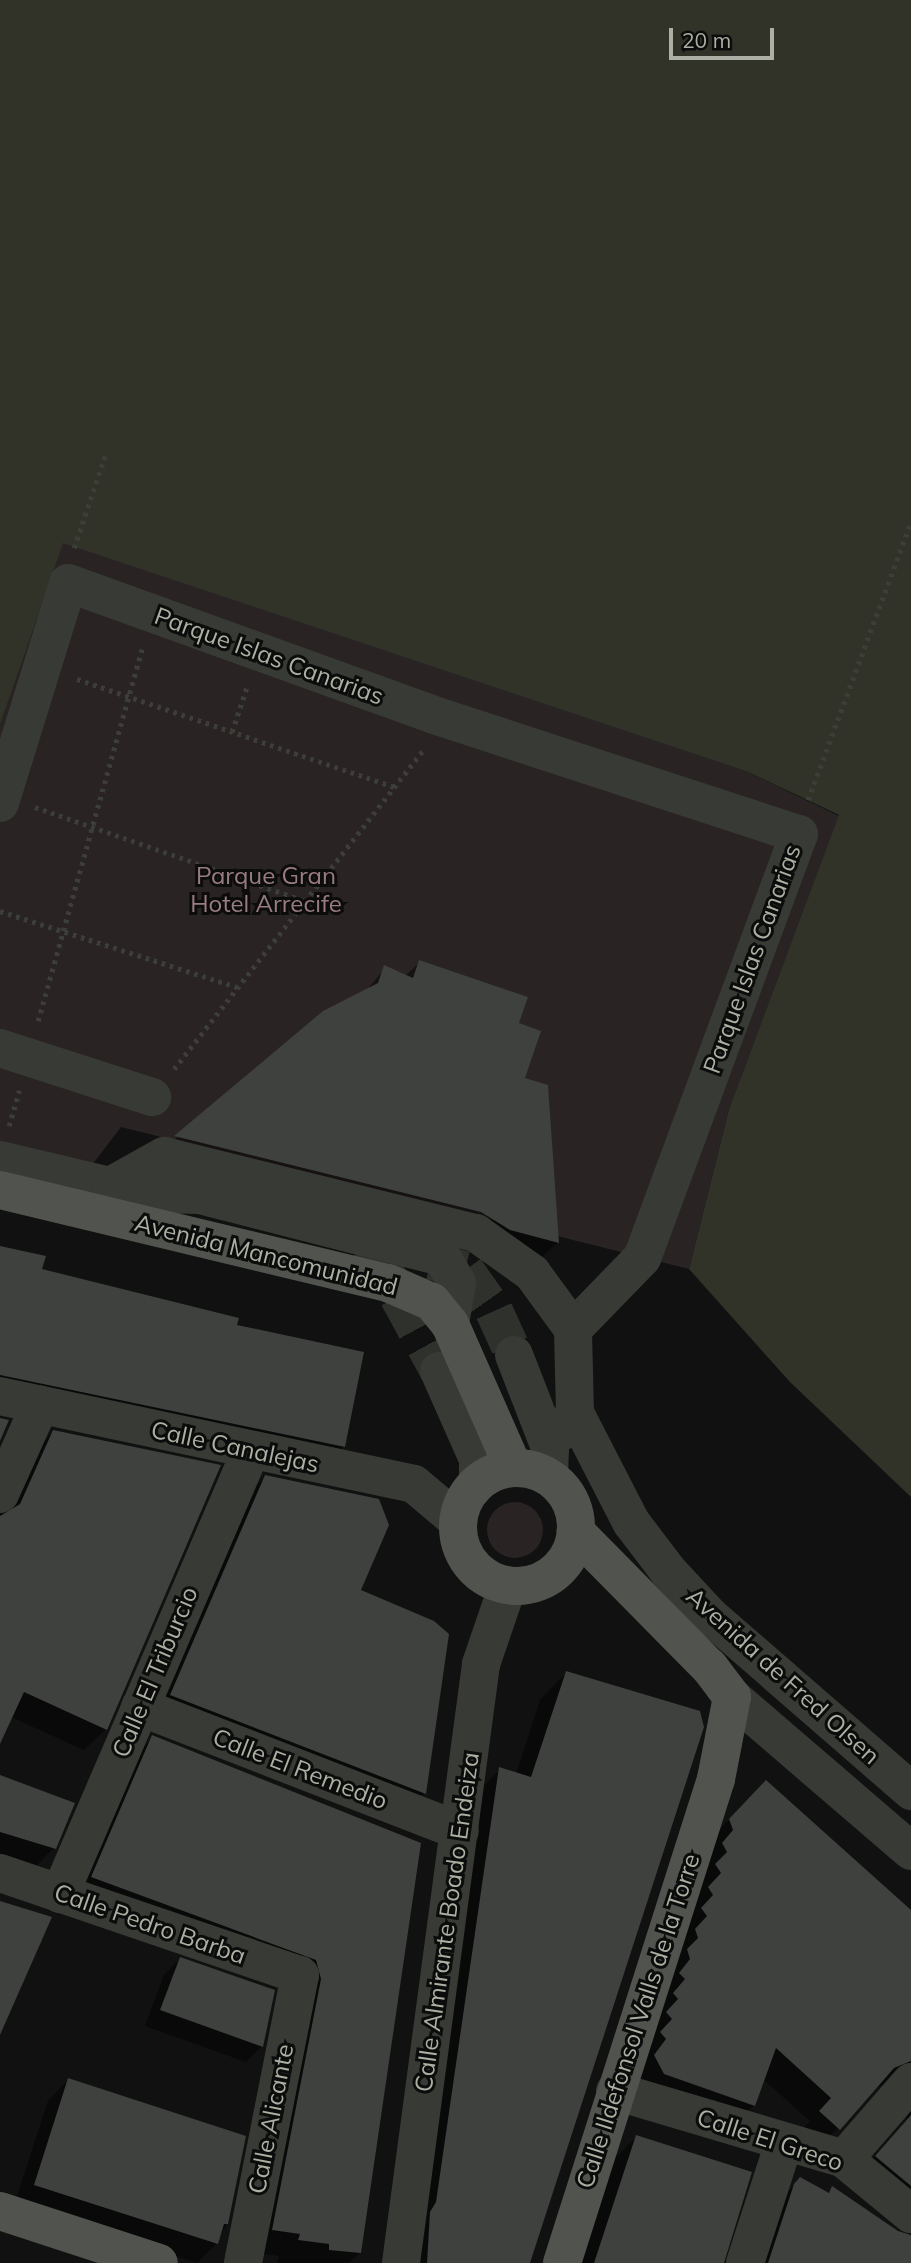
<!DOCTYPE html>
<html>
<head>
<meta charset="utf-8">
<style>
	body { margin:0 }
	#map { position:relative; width:911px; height:2263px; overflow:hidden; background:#101110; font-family:Mulish,sans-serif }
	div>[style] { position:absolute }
	.green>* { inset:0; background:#2a2324 }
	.round { border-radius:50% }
	.water>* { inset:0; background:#313328 }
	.shadow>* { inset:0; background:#0007 }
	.building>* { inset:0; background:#3e413d }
	.minor-tunnel>* { height:38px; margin-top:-19px; transform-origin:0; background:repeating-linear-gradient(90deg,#2f312d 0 38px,transparent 0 57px) }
	.path>* { height:4.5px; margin-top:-2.25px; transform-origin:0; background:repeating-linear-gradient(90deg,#3c3e3a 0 3.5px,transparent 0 8.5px) }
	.minor>* { height:38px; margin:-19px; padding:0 19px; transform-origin:19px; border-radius:19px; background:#383a36 }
	.major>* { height:38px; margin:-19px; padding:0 19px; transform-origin:19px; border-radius:19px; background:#51544e }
	.major>.ring { margin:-19px; padding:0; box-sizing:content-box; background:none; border:38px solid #51544e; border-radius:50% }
	span { translate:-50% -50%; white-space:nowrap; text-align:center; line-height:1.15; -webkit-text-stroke:6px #0b0c0b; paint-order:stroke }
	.street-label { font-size:24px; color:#abb0a3 }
	.park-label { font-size:24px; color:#997c82 }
	.scale { position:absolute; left:669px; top:28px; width:105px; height:32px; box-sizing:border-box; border:4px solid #abb0a3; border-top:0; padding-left:9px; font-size:21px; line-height:24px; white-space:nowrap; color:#abb0a3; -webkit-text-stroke:5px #0b0c0b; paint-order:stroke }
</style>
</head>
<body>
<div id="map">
	<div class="green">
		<i style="clip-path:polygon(62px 542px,748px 772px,839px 816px,729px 1109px,689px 1269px,121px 1127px,86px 1173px,0 1149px,0 725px)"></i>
		<i class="round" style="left:487px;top:1502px;width:56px;height:56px"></i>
	</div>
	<div class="water">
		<i style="clip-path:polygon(0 0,911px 0,911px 1497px,790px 1382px,689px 1269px,729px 1109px,839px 815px,748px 772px,63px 543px,0 725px)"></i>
	</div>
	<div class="shadow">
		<i style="clip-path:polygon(420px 962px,523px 1079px,558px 1242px,541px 1258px,160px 1152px,324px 1012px,366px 991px,385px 968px,405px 976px)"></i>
		<i style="clip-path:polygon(0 1248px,40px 1270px,235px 1326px,344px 1446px,322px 1468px,0 1399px)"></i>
		<i style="clip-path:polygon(53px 1432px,106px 1729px,84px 1750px,11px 1717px,0 1740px,0 1515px,32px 1453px)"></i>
		<i style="clip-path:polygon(265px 1477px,359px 1591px,447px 1635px,424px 1793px,406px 1812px,153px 1713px,247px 1495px)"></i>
		<i style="clip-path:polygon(566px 1673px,665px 1706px,670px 1702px,699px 1713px,703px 1722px,528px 2263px,402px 2263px,474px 1795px,500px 1769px,516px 1774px,540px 1700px)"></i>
		<i style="clip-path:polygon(153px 1737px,419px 1844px,360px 2253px,349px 2263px,277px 2263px,279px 2256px,250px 2252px,299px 1991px,70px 1900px,130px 1760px)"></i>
		<i style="clip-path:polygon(0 1777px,54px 1848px,32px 1870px,0 1860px)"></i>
		<i style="clip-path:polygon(743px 1805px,911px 1912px,911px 2263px,754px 2263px,772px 2208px,801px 2179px,827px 2194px,832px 2189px,897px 2233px,909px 2235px,903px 2220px,854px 2180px,906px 2120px,910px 2099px,891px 2082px,875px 2088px,816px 2151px,798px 2135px,810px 2121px,763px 2079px,754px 2105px,731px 2128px,633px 2079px,673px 1953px,685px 1940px,679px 1931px,687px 1911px,699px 1896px,694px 1888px,707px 1843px)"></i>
		<i style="clip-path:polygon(180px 1959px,262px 2046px,246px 2062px,145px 2026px,164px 1975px)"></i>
		<i style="clip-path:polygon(68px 2080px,227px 2223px,216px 2244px,197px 2263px,14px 2205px,48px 2101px)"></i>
		<i style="clip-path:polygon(636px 2137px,724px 2263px,580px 2263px,614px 2159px)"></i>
	</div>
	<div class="building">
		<i style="clip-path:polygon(419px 960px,528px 997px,519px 1023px,541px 1031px,525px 1078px,548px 1085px,559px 1243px,510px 1230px,481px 1212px,174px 1136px,323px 1011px,378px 983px,384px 965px,413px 978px)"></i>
		<i style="clip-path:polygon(0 1246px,46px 1256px,42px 1269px,239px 1318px,237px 1325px,364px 1352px,345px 1447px,0 1375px)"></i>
		<i style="clip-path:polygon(0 1418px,9px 1420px,0 1441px)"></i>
		<i style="clip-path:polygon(53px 1430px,221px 1465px,107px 1730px,24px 1692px,0 1744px,0 1516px,20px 1504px)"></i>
		<i style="clip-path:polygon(265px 1475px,379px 1499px,389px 1525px,361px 1590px,434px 1621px,449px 1634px,426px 1794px,170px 1695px)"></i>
		<i style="clip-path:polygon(566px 1671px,700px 1711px,704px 1727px,530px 2263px,427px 2263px,430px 2212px,436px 2202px,499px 1767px,531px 1777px)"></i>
		<i style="clip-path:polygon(152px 1735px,421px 1843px,361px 2253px,329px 2250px,329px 2244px,298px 2240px,300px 2234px,272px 2230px,321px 1979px,316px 1960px,91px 1877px)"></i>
		<i style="clip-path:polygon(0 1775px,75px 1803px,56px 1849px,0 1832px)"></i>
		<i style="clip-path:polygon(766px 1780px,911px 1910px,911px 2061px,894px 2068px,840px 2130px,819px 2111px,831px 2098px,776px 2048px,755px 2106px,664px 2074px,654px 2055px,666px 2039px,660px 2032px,672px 2019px,666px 2012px,678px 1999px,673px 1993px,685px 1979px,679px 1973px,690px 1959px,687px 1949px,698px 1938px,695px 1929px,707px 1916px,701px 1908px,713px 1895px,708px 1887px,721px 1873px,715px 1864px,727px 1852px,722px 1843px,733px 1830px,729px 1819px)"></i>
		<i style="clip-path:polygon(0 1901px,52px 1917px,0 2035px)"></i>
		<i style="clip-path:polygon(180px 1957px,275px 1990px,263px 2047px,160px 2010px)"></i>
		<i style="clip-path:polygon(68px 2078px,246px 2136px,228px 2224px,224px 2224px,218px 2244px,34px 2185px)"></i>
		<i style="clip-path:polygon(911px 2115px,911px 2186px,875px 2156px)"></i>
		<i style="clip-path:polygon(636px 2135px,752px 2172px,724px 2263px,594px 2263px)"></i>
		<i style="clip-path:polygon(800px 2177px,829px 2193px,832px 2186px,898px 2231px,911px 2235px,911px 2263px,768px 2263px,794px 2184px)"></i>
	</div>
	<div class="minor-tunnel">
		<i style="left:371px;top:1246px;width:142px;rotate:61.5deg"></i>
		<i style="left:431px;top:1261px;width:35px;rotate:15deg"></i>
		<i style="left:465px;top:1270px;width:50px;rotate:54.7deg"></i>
		<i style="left:494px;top:1311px;width:48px;rotate:65.6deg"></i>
	</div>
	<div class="path">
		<i style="left:74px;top:548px;width:100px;rotate:-71.4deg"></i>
		<i style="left:77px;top:679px;width:335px;rotate:18.8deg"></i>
		<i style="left:232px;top:732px;width:48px;rotate:-71.9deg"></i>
		<i style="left:808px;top:800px;width:296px;rotate:-69.7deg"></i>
		<i style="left:35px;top:807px;width:286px;rotate:19.2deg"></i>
		<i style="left:0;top:911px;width:249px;rotate:17.8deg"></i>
		<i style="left:38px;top:1021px;width:386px;rotate:-74.4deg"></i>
		<i style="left:174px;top:1069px;width:405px;rotate:-52deg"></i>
		<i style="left:9px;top:1126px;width:37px;rotate:-74deg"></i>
	</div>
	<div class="minor">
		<i style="left:0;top:803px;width:230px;rotate:-72.8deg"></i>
		<i style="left:68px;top:583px;width:389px;rotate:19.8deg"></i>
		<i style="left:434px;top:715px;width:384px;rotate:18.1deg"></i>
		<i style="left:799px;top:834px;width:452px;rotate:110.3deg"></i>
		<i style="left:642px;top:1258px;width:99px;rotate:134.2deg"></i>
		<i style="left:0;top:1048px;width:160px;rotate:17.9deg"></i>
		<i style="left:0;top:1160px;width:113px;rotate:13.3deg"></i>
		<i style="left:110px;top:1186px;width:62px;rotate:-29.1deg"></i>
		<i style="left:164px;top:1156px;width:321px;rotate:13.9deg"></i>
		<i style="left:476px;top:1233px;width:69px;rotate:35.5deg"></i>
		<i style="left:532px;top:1273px;width:69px;rotate:53.8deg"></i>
		<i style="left:103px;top:1208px;width:48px;rotate:-16.9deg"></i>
		<i style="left:149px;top:1194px;width:51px;rotate:1.1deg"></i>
		<i style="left:200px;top:1195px;width:250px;rotate:14.4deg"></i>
		<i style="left:442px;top:1257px;width:30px;rotate:60deg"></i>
		<i style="left:457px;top:1283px;width:42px;rotate:99.7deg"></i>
		<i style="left:514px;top:1355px;width:100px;rotate:68.8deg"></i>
		<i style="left:550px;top:1448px;width:29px;rotate:92deg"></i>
		<i style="left:439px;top:1371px;width:96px;rotate:66.1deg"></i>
		<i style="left:478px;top:1459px;width:23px;rotate:90deg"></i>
		<i style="left:0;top:1396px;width:423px;rotate:12deg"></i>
		<i style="left:414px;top:1484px;width:57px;rotate:40.1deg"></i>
		<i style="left:575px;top:1413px;width:123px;rotate:62.8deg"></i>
		<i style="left:631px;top:1522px;width:63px;rotate:52.8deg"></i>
		<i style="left:669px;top:1572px;width:60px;rotate:47deg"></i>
		<i style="left:710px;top:1616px;width:267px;rotate:41deg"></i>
		<i style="left:561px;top:1432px;width:24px;rotate:-54deg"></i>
		<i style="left:575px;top:1413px;width:84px;rotate:-91.4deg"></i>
		<i style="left:0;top:1494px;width:98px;rotate:-65.8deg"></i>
		<i style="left:732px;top:1697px;width:236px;rotate:40.7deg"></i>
		<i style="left:140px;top:1707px;width:343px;rotate:21.2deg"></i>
		<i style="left:0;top:1873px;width:317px;rotate:18.8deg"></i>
		<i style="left:300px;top:1975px;width:294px;rotate:101.2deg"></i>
		<i style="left:60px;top:1894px;width:482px;rotate:-66.7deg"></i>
		<i style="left:615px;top:2091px;width:239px;rotate:16.5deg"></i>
		<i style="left:844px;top:2159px;width:87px;rotate:39.4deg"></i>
		<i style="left:844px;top:2159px;width:102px;rotate:-49deg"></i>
		<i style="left:401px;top:2263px;width:604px;rotate:-82.39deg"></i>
		<i style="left:481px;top:1664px;width:83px;rotate:-71.1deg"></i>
		<i style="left:745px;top:2263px;width:126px;rotate:-72deg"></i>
	</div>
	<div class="major">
		<i style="left:0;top:1190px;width:399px;rotate:13.5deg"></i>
		<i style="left:388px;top:1283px;width:48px;rotate:23.4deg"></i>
		<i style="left:432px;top:1302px;width:28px;rotate:51deg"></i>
		<i style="left:450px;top:1324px;width:156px;rotate:66.2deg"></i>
		<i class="ring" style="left:458px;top:1468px;width:80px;height:80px"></i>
		<i style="left:0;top:2211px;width:167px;rotate:18.1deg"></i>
		<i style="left:562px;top:2263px;width:508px;rotate:-72.35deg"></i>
		<i style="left:716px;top:1779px;width:84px;rotate:-79deg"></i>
		<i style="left:732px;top:1697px;width:38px;rotate:-127deg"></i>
		<i style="left:709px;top:1667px;width:190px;rotate:-134.6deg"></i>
	</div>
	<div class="street-label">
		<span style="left:269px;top:656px;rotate:20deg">Parque Islas Canarias</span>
		<span style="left:752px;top:959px;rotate:-70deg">Parque Islas Canarias</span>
		<span style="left:266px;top:1255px;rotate:14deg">Avenida Mancomunidad</span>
		<span style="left:235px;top:1447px;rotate:12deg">Calle Canalejas</span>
		<span style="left:155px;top:1672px;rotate:-67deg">Calle El Triburcio</span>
		<span style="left:783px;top:1676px;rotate:42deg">Avenida de Fred Olsen</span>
		<span style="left:300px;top:1769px;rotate:21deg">Calle El Remedio</span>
		<span style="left:447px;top:1922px;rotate:-82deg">Calle Almirante Boado Endeiza</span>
		<span style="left:150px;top:1924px;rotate:19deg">Calle Pedro Barba</span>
		<span style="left:638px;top:2021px;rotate:-72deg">Calle Ildefonsol Valls de la Torre</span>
		<span style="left:271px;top:2119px;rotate:-79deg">Calle Alicante</span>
		<span style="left:770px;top:2140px;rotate:18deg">Calle El Greco</span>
	</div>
	<div class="park-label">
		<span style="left:266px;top:890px">Parque Gran<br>Hotel Arrecife</span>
	</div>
	<div class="scale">20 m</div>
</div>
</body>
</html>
